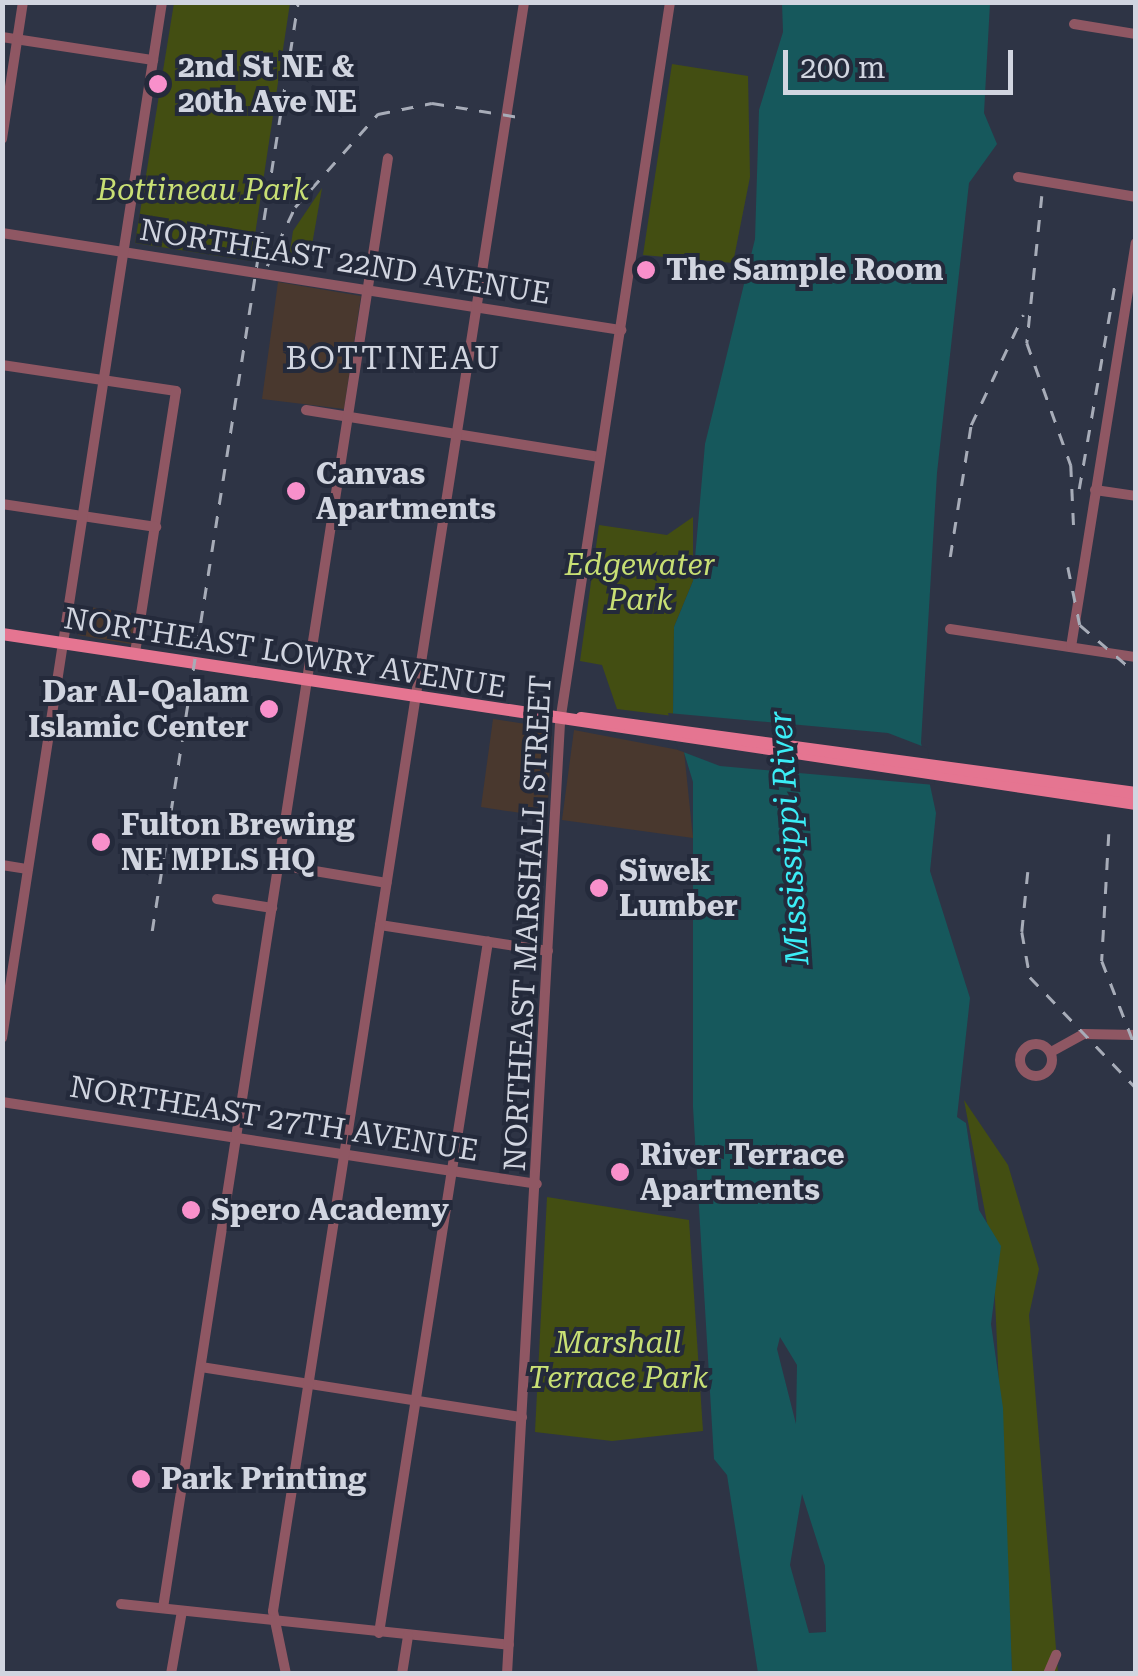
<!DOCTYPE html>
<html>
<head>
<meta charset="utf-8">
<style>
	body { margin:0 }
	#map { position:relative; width:1138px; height:1676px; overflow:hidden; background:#2e3445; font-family:"Roboto Serif",serif }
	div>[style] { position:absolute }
	.commercial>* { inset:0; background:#49382e }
	.green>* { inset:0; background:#434e12 }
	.water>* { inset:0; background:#16585c }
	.pier>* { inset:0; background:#2e3445 }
	.minor>* { height:10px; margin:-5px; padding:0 5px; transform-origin:5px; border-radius:5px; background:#8f5763 }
	.minor>.ring { margin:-5px; padding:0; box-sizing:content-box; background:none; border:10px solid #8f5763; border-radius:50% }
	.major>* { height:12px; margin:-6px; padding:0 6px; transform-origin:6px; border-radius:6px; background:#e57591 }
	.rail>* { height:2.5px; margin-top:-1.25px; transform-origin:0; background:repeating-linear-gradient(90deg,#a7acb8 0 12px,transparent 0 24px) }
	.dots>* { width:28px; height:28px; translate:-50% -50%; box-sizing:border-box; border:5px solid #242a3b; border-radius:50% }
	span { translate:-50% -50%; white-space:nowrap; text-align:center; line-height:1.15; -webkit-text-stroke:8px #242a3b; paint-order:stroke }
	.poi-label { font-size:30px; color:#d1d5e0; font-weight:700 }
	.left { translate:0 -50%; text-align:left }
	.right { translate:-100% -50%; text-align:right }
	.park-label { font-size:30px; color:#c8df74; font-style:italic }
	.street-label { font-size:30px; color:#d1d5e0 }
	.neighbourhood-label { font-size:32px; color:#d1d5e0; letter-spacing:2.5px }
	.water-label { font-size:32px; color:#3bedf6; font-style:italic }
	.frame { position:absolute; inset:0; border:5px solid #d1d5e0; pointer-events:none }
	.scale { position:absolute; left:783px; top:50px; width:230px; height:45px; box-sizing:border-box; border:5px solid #d1d5e0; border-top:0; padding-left:12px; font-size:30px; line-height:35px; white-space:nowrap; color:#d1d5e0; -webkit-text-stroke:8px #242a3b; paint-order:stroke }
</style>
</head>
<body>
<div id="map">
	<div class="commercial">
		<i style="clip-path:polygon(278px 282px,361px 296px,344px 409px,262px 399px)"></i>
		<i style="clip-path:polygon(77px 605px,142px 615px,136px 645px,78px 635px)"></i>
		<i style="clip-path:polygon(493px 719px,552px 728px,547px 817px,481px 807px)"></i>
		<i style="clip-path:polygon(574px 730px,684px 751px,693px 838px,562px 820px)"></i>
	</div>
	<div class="green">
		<i style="clip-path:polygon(174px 3px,290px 3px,251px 261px,135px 243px)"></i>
		<i style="clip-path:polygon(672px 64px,748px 76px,750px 177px,733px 263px,643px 255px)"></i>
		<i style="clip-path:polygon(322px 188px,309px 262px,289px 258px,293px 231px)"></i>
		<i style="clip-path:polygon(693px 517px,693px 581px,674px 627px,673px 716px,617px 709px,602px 665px,580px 661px,599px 525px,667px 535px)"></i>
		<i style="clip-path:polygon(964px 1100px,1008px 1165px,1039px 1269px,1029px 1315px,1058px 1673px,1012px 1673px,993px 1255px)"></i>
		<i style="clip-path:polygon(547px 1197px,689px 1220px,703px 1431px,612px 1441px,535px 1432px)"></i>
	</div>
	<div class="water">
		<i style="clip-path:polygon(evenodd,782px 3px,990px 3px,984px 113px,997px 144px,969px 183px,937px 473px,921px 743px,936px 813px,930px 871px,970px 998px,957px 1117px,966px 1123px,979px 1210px,1001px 1246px,991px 1324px,1003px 1408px,1012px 1673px,758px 1673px,727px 1475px,714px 1459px,693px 1107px,693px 782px,673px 716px,674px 627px,693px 581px,705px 444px,755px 239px,759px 110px,783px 32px,782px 3px,780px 1337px,797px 1365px,796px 1424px,777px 1349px,780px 1337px,782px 3px,802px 1494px,825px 1566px,826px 1632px,809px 1633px,790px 1565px,802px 1494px)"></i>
	</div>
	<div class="pier">
		<i style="clip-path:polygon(668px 713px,888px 733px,927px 748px,935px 785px,720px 766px,678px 750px)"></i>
	</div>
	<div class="minor">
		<i style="left:1074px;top:24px;width:63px;rotate:9.2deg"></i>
		<i style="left:2px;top:37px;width:153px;rotate:8.7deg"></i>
		<i style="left:2px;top:139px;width:139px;rotate:-81.3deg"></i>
		<i style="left:1018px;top:177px;width:120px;rotate:9.6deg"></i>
		<i style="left:2px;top:233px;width:627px;rotate:8.91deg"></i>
		<i style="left:2px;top:365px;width:176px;rotate:8.5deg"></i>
		<i style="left:176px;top:391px;width:265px;rotate:98.9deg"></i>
		<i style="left:306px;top:410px;width:297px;rotate:9.1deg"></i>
		<i style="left:1095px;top:490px;width:41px;rotate:8.3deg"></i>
		<i style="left:2px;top:504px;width:156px;rotate:8.5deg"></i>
		<i style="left:950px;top:629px;width:188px;rotate:8.6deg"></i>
		<i style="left:1071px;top:647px;width:409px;rotate:-80.9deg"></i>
		<i style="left:2px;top:865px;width:26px;rotate:9deg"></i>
		<i style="left:279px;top:865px;width:109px;rotate:9.5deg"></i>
		<i style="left:217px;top:899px;width:56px;rotate:9.3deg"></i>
		<i style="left:380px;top:925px;width:170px;rotate:8.8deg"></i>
		<i style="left:2px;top:1038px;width:1048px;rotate:-81.22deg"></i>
		<i class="ring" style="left:1020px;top:1044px;width:22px;height:22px"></i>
		<i style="left:1051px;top:1052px;width:37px;rotate:-29deg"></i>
		<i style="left:1083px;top:1034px;width:53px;rotate:1.1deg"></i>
		<i style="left:2px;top:1102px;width:541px;rotate:8.71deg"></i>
		<i style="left:201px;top:1367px;width:325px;rotate:8.9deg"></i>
		<i style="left:121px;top:1604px;width:390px;rotate:6deg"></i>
		<i style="left:163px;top:1608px;width:1467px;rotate:-81.18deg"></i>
		<i style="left:379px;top:1633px;width:700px;rotate:-81.04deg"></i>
		<i style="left:171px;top:1674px;width:64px;rotate:-80.1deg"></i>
		<i style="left:286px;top:1674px;width:64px;rotate:-101.7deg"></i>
		<i style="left:273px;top:1611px;width:1628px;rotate:-81.13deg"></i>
		<i style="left:402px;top:1674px;width:39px;rotate:-81deg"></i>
		<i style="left:507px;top:1674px;width:953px;rotate:-86.81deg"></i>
		<i style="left:560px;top:722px;width:728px;rotate:-81.31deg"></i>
		<i style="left:1048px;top:1674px;width:21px;rotate:-67deg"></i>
	</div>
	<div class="major">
		<i style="left:2px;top:634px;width:1147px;rotate:8.53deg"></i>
		<i style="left:581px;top:718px;width:560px;rotate:7.7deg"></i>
	</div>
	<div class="rail">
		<i style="left:1042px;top:196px;width:148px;rotate:95.8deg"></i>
		<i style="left:1027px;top:343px;width:130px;rotate:70.2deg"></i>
		<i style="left:1071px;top:465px;width:66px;rotate:87.4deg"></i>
		<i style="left:267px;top:266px;width:65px;rotate:-64.6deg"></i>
		<i style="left:295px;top:207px;width:125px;rotate:-48.3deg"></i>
		<i style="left:378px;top:114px;width:55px;rotate:-11.5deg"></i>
		<i style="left:432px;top:103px;width:88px;rotate:9.1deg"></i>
		<i style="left:1079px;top:489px;width:215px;rotate:-80.1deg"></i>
		<i style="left:950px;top:557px;width:134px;rotate:-81deg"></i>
		<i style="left:971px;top:425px;width:122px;rotate:-64.7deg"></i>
		<i style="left:1068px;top:567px;width:59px;rotate:78.3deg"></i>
		<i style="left:1080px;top:625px;width:74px;rotate:40.6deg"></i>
		<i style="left:1109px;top:834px;width:127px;rotate:93.2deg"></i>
		<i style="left:1102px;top:961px;width:93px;rotate:68.7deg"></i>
		<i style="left:1028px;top:872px;width:60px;rotate:95.7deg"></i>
		<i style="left:1022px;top:932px;width:46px;rotate:79.9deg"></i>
		<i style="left:1030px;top:977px;width:153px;rotate:46.3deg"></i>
		<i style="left:152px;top:931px;width:940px;rotate:-81.07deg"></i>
	</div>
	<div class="dots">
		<i style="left:158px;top:84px;background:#f890cb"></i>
		<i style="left:646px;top:270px;background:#f890cb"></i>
		<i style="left:296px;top:491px;background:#f890cb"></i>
		<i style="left:269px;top:709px;background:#f890cb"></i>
		<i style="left:101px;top:842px;background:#f890cb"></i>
		<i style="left:599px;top:888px;background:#f890cb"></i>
		<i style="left:620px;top:1172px;background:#f890cb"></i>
		<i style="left:191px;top:1210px;background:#f890cb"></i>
		<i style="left:141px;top:1479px;background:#f890cb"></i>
	</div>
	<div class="poi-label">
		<span class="left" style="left:178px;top:84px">2nd St NE &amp;<br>20th Ave NE</span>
		<span class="left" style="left:666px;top:270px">The Sample Room</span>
		<span class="left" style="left:316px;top:491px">Canvas<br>Apartments</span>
		<span class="right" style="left:249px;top:709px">Dar Al-Qalam<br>Islamic Center</span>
		<span class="left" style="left:121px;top:842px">Fulton Brewing<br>NE MPLS HQ</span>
		<span class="left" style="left:619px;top:888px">Siwek<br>Lumber</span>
		<span class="left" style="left:640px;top:1172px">River Terrace<br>Apartments</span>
		<span class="left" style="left:211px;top:1210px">Spero Academy</span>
		<span class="left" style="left:161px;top:1479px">Park Printing</span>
	</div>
	<div class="park-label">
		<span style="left:203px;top:190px">Bottineau Park</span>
		<span style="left:640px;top:582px">Edgewater<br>Park</span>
		<span style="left:618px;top:1360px">Marshall<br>Terrace Park</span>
	</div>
	<div class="street-label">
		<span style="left:345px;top:262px;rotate:9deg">NORTHEAST 22ND AVENUE</span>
		<span style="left:285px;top:653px;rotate:9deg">NORTHEAST LOWRY AVENUE</span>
		<span style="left:528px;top:923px;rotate:-87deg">NORTHEAST MARSHALL STREET</span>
		<span style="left:274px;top:1119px;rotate:9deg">NORTHEAST 27TH AVENUE</span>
	</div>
	<div class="neighbourhood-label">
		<span style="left:394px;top:358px">BOTTINEAU</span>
	</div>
	<div class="water-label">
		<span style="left:789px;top:838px;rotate:-94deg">Mississippi River</span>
	</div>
	<div class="frame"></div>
	<div class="scale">200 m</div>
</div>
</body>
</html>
